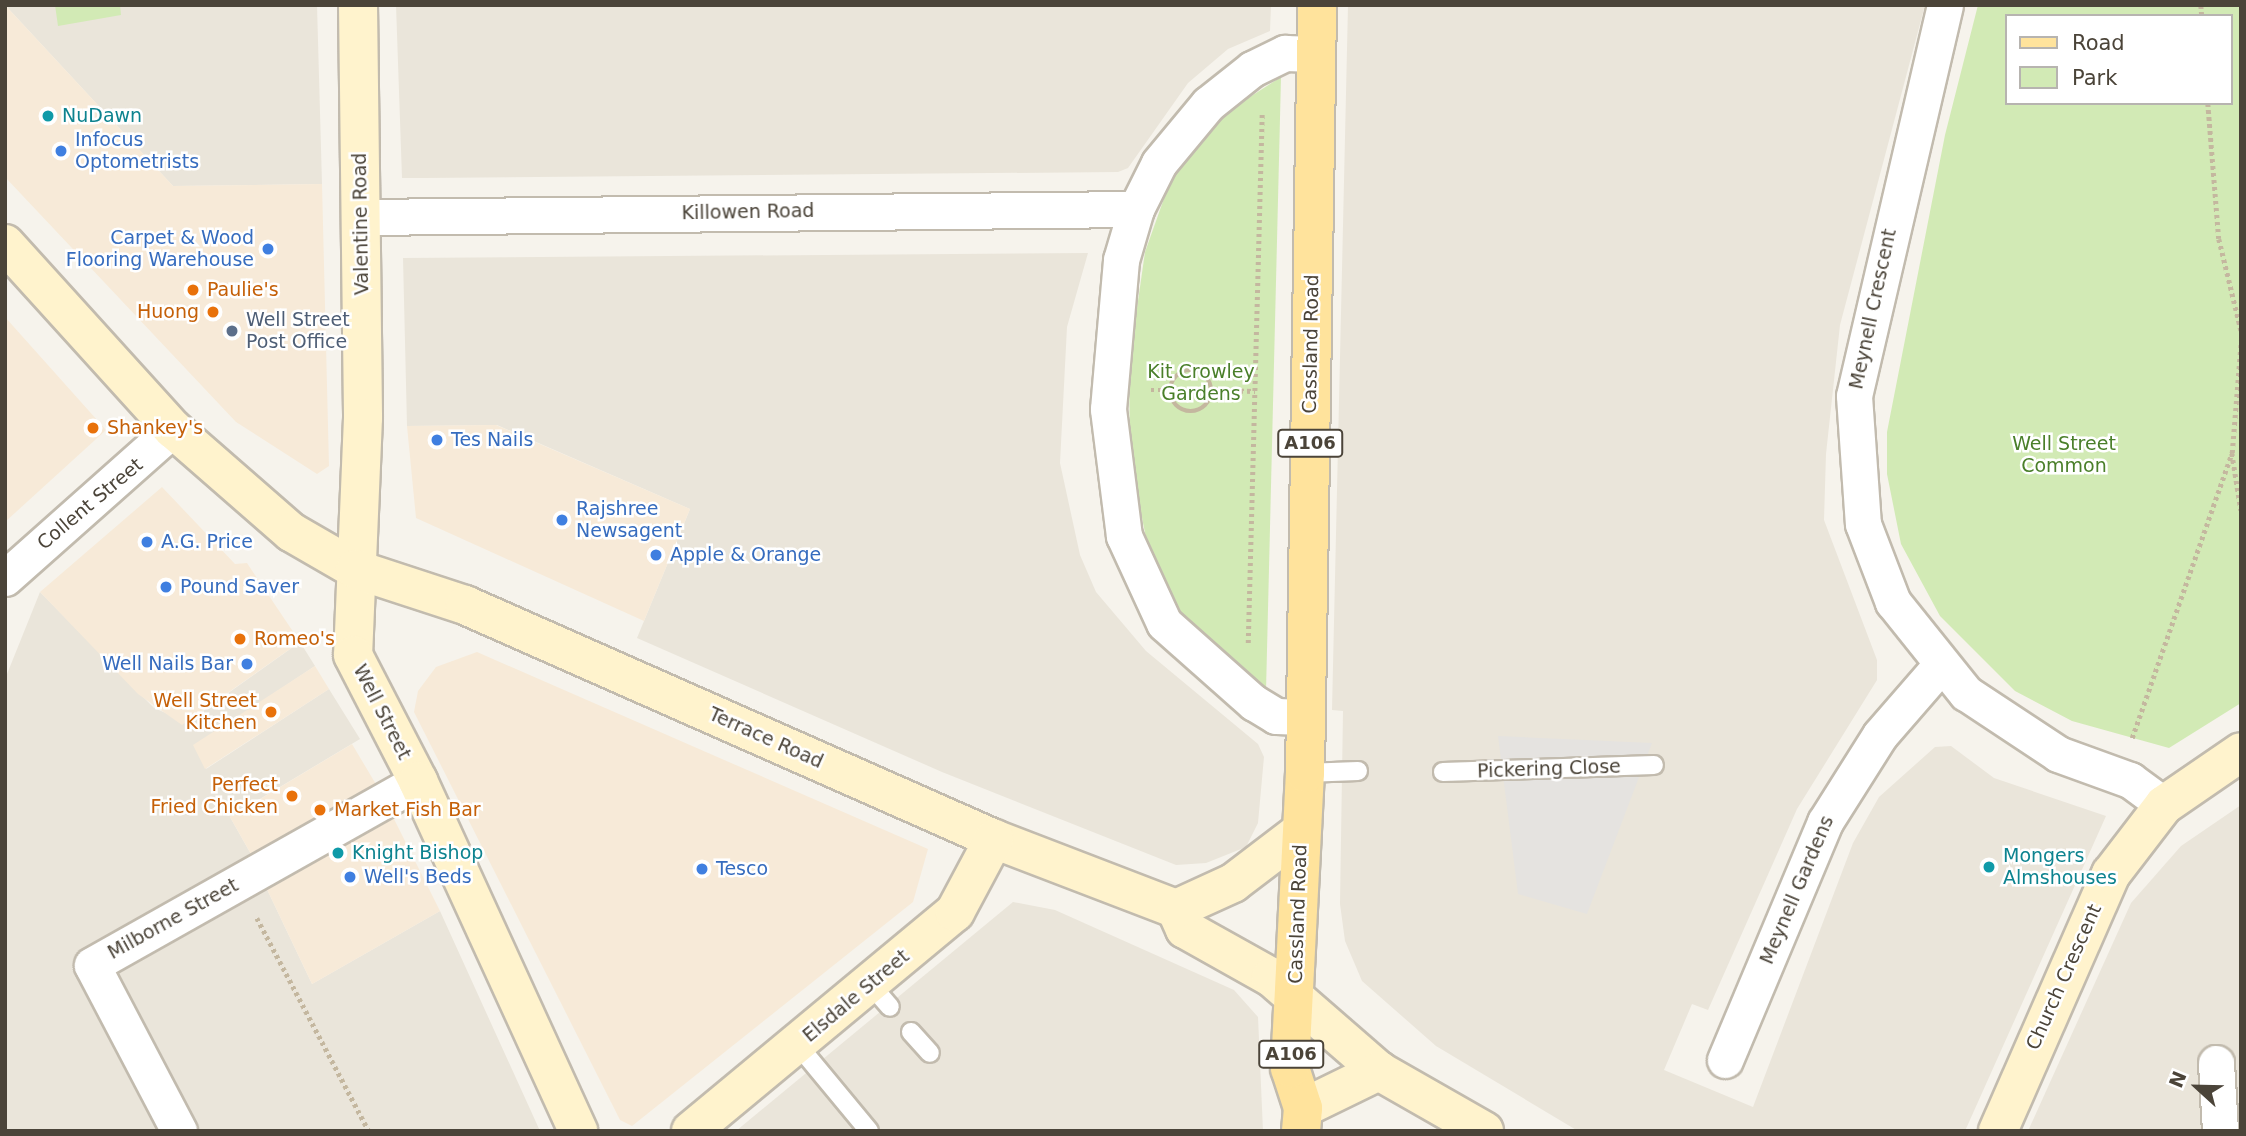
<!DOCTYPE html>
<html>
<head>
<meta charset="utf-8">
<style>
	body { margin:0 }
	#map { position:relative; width:2246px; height:1136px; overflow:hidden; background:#f6f3ec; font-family:"DejaVu Sans",sans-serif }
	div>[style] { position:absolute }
	.residential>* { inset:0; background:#eae5da }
	.commercial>* { inset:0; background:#f7ead8 }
	.green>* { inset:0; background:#d2eab5 }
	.parking>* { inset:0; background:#e5e3e0 }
	.path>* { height:4.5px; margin-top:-2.25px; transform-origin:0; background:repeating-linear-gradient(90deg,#c4b79f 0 3.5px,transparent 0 7px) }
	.path>.ring { margin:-2.25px; padding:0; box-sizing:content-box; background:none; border:4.5px solid #c4b79f; border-radius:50% }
	.roads { filter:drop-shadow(2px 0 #c2bbae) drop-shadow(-2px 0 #c2bbae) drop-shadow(0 2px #c2bbae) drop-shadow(0 -2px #c2bbae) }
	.lane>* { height:18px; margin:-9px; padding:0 9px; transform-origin:9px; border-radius:9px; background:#fff }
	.street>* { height:35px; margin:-17.5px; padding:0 17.5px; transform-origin:17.5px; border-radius:17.5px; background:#fff }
	.secondary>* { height:38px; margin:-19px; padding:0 19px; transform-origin:19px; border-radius:19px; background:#fff3cd }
	.primary>* { height:38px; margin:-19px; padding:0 19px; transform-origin:19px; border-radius:19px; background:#ffe39c }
	.dots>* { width:19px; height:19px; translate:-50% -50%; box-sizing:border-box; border:4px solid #fff; border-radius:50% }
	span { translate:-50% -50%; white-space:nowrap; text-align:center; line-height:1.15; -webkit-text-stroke:5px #fff; paint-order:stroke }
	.shield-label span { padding:2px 5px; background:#fff; border:2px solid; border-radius:5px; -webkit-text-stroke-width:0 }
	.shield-label { font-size:18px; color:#4b4439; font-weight:700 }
	.culture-label { font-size:19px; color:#0d838f }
	.left { translate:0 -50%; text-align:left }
	.shop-label { font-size:19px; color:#366cbe }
	.right { translate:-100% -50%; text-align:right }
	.street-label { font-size:19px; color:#4b4439 }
	.food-label { font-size:19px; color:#c56008 }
	.service-label { font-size:19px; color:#4e5e75 }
	.park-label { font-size:19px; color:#4a7f2a }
	.frame { position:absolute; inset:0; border:7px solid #4b4439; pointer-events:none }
	.legend { position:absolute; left:2005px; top:14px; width:228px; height:91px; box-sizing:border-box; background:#fff; border:2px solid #b7b4b0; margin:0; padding:9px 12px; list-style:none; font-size:21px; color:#4b4439 }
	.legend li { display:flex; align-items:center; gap:14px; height:35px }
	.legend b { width:35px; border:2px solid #b7b4b0 }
	.north { position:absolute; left:2162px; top:1052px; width:70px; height:70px; -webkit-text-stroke:5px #fff; paint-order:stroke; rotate:292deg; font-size:19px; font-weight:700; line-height:28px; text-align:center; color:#4b4439 }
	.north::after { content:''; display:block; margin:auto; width:24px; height:32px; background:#4b4439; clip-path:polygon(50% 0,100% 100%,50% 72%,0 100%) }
</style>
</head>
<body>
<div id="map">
	<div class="residential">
		<i style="clip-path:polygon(5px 5px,317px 5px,322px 184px,173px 186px)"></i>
		<i style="clip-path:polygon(396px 5px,1271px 5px,1270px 31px,1228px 49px,1188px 83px,1128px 168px,1118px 172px,424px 178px,402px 178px)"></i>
		<i style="clip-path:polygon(1348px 5px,1925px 5px,1840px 325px,1826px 454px,1824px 520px,1877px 660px,1877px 680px,1797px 809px,1708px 1010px,1692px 1004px,1664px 1070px,1753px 1107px,1853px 843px,1879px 797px,1935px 747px,1951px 746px,1994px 778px,2106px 816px,1965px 1131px,1578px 1131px,1436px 1046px,1362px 981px,1345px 941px,1340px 904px,1343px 711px,1332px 710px)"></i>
		<i style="clip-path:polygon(1088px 253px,1067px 327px,1060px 463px,1080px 555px,1096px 592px,1146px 651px,1258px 744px,1264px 757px,1258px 823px,1246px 847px,1206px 863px,1176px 865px,942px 772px,637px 638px,690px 509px,497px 425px,407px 426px,403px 258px)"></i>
		<i style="clip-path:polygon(40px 592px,154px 708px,180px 719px,203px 711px,300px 642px,315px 666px,217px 731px,206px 769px,329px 689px,360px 739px,230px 817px,256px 863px,72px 968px,83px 988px,264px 883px,312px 984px,440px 911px,540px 1131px,5px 1131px,5px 679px)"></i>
		<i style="clip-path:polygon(2241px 805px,2241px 1131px,2028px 1131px,2131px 903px,2181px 846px)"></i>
		<i style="clip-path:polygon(1013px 902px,1055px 910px,1234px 990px,1258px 1017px,1263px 1131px,736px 1131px)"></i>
	</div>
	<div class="commercial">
		<i style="clip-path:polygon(5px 5px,173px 186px,322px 184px,329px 466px,317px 474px,236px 422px,5px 177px)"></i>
		<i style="clip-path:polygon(5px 317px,106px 430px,5px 522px)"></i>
		<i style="clip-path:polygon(496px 425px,690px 509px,644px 621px,416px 518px,407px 426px)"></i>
		<i style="clip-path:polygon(162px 487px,235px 564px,247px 563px,300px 642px,182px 725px,138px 694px,40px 592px)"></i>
		<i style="clip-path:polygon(477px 652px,928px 849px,913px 902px,632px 1126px,620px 1120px,414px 712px,418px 691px,436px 667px)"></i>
		<i style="clip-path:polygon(315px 666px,329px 689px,205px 769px,193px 745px)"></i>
		<i style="clip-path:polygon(352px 744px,380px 791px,256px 863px,230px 817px)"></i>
		<i style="clip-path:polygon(389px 809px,440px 911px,312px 984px,264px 883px)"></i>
	</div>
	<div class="green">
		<i style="clip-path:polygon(55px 5px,120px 5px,121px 15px,58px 26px)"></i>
		<i style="clip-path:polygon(evenodd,1978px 5px,2241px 5px,2241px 703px,2169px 748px,2072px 721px,2015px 691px,1940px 616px,1901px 544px,1887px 474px,1887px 432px,1945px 135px,1978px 5px,2006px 16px,2230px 16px,2230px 103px,2006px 103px,2006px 16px)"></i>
		<i style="clip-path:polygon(1281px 77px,1266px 691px,1188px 625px,1149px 553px,1130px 457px,1129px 364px,1145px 252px,1172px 176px,1228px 111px)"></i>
	</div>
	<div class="parking">
		<i style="clip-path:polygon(1498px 736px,1652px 743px,1587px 914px,1518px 894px)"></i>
	</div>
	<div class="path">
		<i style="left:2201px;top:5px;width:11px;rotate:85deg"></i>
		<i style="left:2208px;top:103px;width:136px;rotate:85.4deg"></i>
		<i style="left:2219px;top:239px;width:94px;rotate:76.4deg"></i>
		<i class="ring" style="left:1170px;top:370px;width:37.5px;height:37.5px"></i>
		<i style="left:1151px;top:390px;width:20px"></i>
		<i style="left:1212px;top:390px;width:43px;rotate:1.3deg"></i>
		<i style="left:2232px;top:453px;width:58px;rotate:81deg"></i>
		<i style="left:1248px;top:643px;width:530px;rotate:-88.49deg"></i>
		<i style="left:2132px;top:738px;width:302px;rotate:-70.7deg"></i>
		<i style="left:2232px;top:453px;width:113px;rotate:-85.4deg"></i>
		<i style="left:257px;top:918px;width:241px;rotate:62.3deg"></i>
	</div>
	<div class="roads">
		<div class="lane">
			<i style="left:1443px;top:772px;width:211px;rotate:-1.9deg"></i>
			<i style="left:1305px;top:773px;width:53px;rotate:-2.2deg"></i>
			<i style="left:870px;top:984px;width:30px;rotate:49deg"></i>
			<i style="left:911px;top:1032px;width:28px;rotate:48deg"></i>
			<i style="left:797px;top:1044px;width:113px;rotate:50.4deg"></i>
		</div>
		<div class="street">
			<i style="left:1945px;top:5px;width:401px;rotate:103.1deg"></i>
			<i style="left:1854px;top:396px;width:128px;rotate:86deg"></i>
			<i style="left:1863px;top:524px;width:84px;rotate:69deg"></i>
			<i style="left:1893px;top:602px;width:117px;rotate:51.3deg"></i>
			<i style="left:1966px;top:693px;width:110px;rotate:33.5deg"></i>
			<i style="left:2058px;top:754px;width:77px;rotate:19.9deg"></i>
			<i style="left:2130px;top:780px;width:42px;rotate:36.3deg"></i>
			<i style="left:361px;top:217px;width:775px;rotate:-0.59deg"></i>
			<i style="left:5px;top:578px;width:225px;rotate:-41.6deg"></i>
			<i style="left:1304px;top:717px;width:28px;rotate:-178deg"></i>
			<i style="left:1276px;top:716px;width:26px;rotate:-149deg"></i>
			<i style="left:1254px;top:703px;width:120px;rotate:-138.4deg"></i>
			<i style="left:1164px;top:623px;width:96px;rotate:-114.7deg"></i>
			<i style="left:1124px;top:536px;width:128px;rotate:-97.2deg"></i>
			<i style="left:1108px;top:409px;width:150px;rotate:-85deg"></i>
			<i style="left:1121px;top:260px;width:53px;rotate:-73.6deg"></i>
			<i style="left:1136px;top:209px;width:51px;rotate:-63.4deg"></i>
			<i style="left:1159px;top:163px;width:77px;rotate:-50.3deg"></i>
			<i style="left:1208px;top:104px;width:56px;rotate:-38.5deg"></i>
			<i style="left:1252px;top:69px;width:37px;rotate:-26deg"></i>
			<i style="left:1285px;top:53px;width:31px;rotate:2deg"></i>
			<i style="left:1725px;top:1060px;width:258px;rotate:-67.2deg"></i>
			<i style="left:1825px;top:822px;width:103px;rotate:-57.7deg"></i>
			<i style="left:1880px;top:735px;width:91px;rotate:-49deg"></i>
			<i style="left:2216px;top:1063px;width:68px;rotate:86.6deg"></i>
			<i style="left:179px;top:1131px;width:187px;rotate:-117.7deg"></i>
			<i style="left:92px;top:965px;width:374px;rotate:-29.4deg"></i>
		</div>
		<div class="secondary">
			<i style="left:358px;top:5px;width:413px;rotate:89.3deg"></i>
			<i style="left:363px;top:418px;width:237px;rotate:92.4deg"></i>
			<i style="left:353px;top:655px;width:142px;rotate:62.7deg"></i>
			<i style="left:418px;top:781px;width:385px;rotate:65.4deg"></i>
			<i style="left:5px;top:244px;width:250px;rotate:47.8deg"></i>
			<i style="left:173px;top:429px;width:157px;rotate:41.1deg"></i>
			<i style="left:291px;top:532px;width:74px;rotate:30deg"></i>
			<i style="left:355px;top:569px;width:116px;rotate:18.1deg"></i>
			<i style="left:465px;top:605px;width:578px;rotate:23.86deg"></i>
			<i style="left:994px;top:839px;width:195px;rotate:21deg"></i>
			<i style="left:1176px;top:909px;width:22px;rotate:66deg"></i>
			<i style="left:1185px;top:929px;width:98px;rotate:29.2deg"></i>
			<i style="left:1271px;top:977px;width:143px;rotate:41deg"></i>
			<i style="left:1379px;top:1071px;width:121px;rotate:29.7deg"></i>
			<i style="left:1176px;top:909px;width:63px;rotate:-24.5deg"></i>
			<i style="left:1233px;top:883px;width:84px;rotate:-37.3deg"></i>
			<i style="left:1303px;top:1108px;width:85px;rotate:-26deg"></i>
			<i style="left:691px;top:1131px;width:343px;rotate:-39.7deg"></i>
			<i style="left:955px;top:912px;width:83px;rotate:-61.9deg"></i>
			<i style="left:1998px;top:1131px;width:281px;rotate:-66.3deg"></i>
			<i style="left:2111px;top:874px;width:87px;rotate:-52.5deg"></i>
			<i style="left:2164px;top:805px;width:93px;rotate:-34.5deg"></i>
		</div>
		<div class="primary">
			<i style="left:1301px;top:1131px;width:23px;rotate:-85deg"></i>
			<i style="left:1303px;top:1108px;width:42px;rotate:-108deg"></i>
			<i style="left:1290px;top:1068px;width:295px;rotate:-87.1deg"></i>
			<i style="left:1305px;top:773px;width:768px;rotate:-89.1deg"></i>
		</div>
	</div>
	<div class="dots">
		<i style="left:48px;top:116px;background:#0f9aa8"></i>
		<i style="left:61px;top:151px;background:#3f7fe0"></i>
		<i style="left:268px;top:249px;background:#3f7fe0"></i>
		<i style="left:193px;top:290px;background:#e8710a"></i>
		<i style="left:213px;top:312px;background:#e8710a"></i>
		<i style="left:232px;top:331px;background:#5c6f8a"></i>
		<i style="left:93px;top:428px;background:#e8710a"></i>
		<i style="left:437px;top:440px;background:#3f7fe0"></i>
		<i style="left:562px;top:520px;background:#3f7fe0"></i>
		<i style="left:147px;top:542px;background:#3f7fe0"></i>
		<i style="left:656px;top:555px;background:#3f7fe0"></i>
		<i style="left:166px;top:587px;background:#3f7fe0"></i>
		<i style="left:240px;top:639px;background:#e8710a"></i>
		<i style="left:247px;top:664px;background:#3f7fe0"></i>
		<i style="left:271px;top:712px;background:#e8710a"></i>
		<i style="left:292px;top:796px;background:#e8710a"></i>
		<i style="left:320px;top:810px;background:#e8710a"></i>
		<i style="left:338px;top:853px;background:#0f9aa8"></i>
		<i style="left:1989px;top:867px;background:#0f9aa8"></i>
		<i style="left:702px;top:869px;background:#3f7fe0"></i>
		<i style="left:350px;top:877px;background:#3f7fe0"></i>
	</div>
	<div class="shield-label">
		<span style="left:1310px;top:443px">A106</span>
		<span style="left:1291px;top:1054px">A106</span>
	</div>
	<div class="culture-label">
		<span class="left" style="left:62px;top:116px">NuDawn</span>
		<span class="left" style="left:352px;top:853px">Knight Bishop</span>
		<span class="left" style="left:2003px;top:867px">Mongers<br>Almshouses</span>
	</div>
	<div class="shop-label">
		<span class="left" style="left:75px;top:151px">Infocus<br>Optometrists</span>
		<span class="right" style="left:254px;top:249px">Carpet &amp; Wood<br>Flooring Warehouse</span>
		<span class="left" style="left:451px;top:440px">Tes Nails</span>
		<span class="left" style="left:576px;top:520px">Rajshree<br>Newsagent</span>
		<span class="left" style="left:161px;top:542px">A.G. Price</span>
		<span class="left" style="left:670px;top:555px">Apple &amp; Orange</span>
		<span class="left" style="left:180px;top:587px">Pound Saver</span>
		<span class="right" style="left:233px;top:664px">Well Nails Bar</span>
		<span class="left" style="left:716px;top:869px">Tesco</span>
		<span class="left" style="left:364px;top:877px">Well's Beds</span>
	</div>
	<div class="street-label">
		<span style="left:748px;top:212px;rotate:-1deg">Killowen Road</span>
		<span style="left:361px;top:224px;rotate:-91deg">Valentine Road</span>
		<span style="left:1873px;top:309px;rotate:-78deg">Meynell Crescent</span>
		<span style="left:1311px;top:344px;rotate:-89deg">Cassland Road</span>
		<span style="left:90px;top:504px;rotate:-40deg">Collent Street</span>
		<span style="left:382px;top:712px;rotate:63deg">Well Street</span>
		<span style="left:766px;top:738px;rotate:24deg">Terrace Road</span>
		<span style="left:1549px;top:769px;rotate:-2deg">Pickering Close</span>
		<span style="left:1797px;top:890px;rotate:-67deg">Meynell Gardens</span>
		<span style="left:1298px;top:914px;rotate:-88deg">Cassland Road</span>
		<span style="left:173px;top:919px;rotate:-29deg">Milborne Street</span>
		<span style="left:2064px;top:977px;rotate:-66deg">Church Crescent</span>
		<span style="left:856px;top:996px;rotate:-40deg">Elsdale Street</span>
	</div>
	<div class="food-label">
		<span class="left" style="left:207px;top:290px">Paulie's</span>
		<span class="right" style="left:199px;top:312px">Huong</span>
		<span class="left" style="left:107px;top:428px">Shankey's</span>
		<span class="left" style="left:254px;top:639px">Romeo's</span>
		<span class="right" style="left:257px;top:712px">Well Street<br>Kitchen</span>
		<span class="right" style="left:278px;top:796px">Perfect<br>Fried Chicken</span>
		<span class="left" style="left:334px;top:810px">Market Fish Bar</span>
	</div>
	<div class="service-label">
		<span class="left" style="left:246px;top:331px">Well Street<br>Post Office</span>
	</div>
	<div class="park-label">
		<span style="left:1201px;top:383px">Kit Crowley<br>Gardens</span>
		<span style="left:2064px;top:455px">Well Street<br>Common</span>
	</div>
	<div class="frame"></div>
	<ul class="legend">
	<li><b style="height:9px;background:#ffe39c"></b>Road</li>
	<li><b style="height:19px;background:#d2eab5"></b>Park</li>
	</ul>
	<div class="north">N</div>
</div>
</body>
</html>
